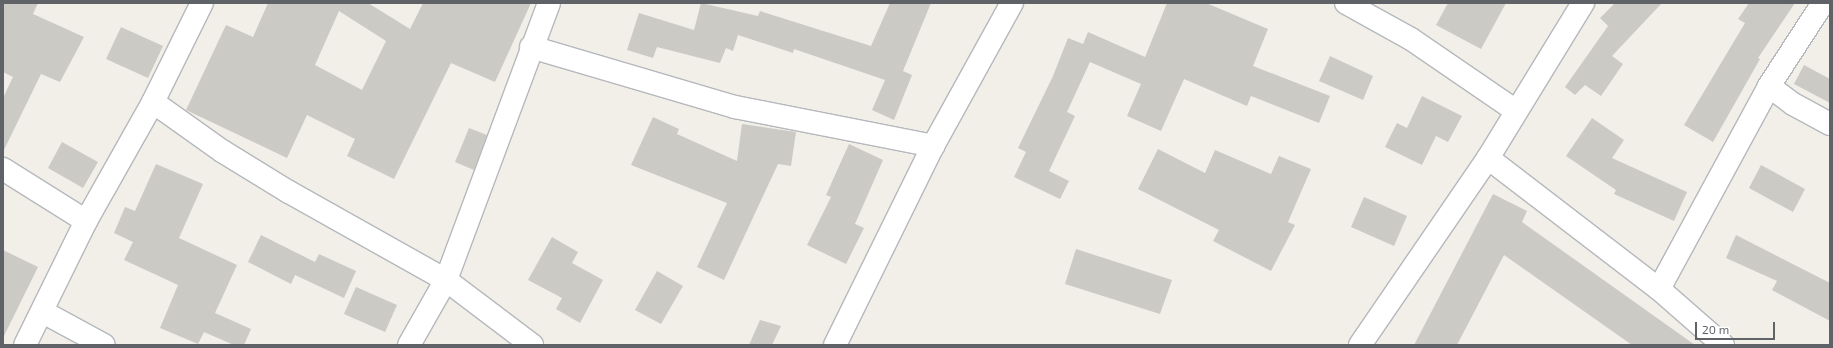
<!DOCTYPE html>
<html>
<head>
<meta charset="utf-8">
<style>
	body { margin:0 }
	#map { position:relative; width:1833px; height:348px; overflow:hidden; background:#f1efe8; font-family:"Exo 2",sans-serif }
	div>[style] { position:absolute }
	.building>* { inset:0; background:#cccac5 }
	.roads { filter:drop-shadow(1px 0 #b5b8bc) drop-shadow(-1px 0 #b5b8bc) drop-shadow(0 1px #b5b8bc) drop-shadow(0 -1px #b5b8bc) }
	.minor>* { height:22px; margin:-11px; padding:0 11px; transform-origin:11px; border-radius:11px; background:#fff }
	span { translate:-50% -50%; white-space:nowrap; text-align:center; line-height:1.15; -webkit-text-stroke:3px #fff; paint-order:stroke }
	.frame { position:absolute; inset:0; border:4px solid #5f6368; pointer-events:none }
	.scale { position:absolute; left:1695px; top:322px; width:80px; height:18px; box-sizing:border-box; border:2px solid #5f6368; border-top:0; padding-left:5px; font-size:12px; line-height:14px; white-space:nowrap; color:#5f6368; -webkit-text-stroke:3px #fff; paint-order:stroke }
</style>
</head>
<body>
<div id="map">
	<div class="building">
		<i style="clip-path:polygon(3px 3px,38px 3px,33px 14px,84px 37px,60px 82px,41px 74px,3px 152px,3px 98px,13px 77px,3px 72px)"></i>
		<i style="clip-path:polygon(evenodd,268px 3px,368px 3px,410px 29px,423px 3px,531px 3px,495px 82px,451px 63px,394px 179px,347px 156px,355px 139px,307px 115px,287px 158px,186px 110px,226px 25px,253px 37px,268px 3px,339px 11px,386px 41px,362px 90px,315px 65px,339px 11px)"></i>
		<i style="clip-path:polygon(701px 3px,758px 16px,760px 11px,871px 46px,890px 3px,931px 3px,903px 71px,912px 75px,894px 120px,872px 110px,885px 80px,794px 49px,793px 53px,738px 35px,733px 51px,726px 48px,720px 63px,657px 47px,653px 58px,627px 50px,639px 13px,694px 30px)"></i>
		<i style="clip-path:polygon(1167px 3px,1206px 3px,1268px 29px,1253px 66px,1330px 96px,1319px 123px,1251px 96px,1247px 106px,1184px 79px,1161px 131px,1127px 116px,1141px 84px,1090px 62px,1067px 112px,1075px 116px,1049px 171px,1069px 181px,1060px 199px,1014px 177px,1026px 152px,1018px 148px,1053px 76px,1068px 38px,1083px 44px,1088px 32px,1145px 57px)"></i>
		<i style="clip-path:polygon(1448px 3px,1506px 3px,1481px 49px,1436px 25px)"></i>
		<i style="clip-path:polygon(1615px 3px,1662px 3px,1612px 56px,1623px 64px,1601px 96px,1585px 85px,1575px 95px,1565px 87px,1608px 26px,1600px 18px)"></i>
		<i style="clip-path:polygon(1749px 3px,1795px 3px,1758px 58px,1760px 59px,1713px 142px,1684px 125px,1745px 23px,1738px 19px)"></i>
		<i style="clip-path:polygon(121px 27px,163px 46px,148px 78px,106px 59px)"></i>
		<i style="clip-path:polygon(1330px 56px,1373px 76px,1363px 100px,1319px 81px)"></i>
		<i style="clip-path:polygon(1804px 65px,1830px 79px,1830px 103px,1794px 84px)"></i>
		<i style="clip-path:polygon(1422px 96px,1462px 116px,1448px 142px,1436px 136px,1422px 165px,1385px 147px,1397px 123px,1407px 128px)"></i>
		<i style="clip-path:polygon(653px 117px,679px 129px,677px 134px,737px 161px,742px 124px,796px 132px,791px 166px,778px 164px,724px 280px,697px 267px,727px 203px,631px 165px)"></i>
		<i style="clip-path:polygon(1592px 118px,1624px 140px,1612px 158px,1687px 192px,1674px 221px,1614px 194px,1616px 190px,1566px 156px)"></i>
		<i style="clip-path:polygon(469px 128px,487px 135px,474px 170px,455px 162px)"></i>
		<i style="clip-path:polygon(62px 142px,98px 162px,83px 188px,48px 168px)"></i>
		<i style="clip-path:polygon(849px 144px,883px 160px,855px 224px,864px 228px,846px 264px,807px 245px,831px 197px,826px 195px)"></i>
		<i style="clip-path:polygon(1158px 149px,1205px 173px,1215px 150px,1271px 174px,1279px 156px,1311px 169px,1288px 222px,1295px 225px,1271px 271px,1213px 241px,1219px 230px,1138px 189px)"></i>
		<i style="clip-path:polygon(156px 164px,203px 184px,179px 238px,237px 265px,215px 313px,251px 329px,244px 345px,234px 345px,204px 332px,198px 344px,160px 328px,178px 285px,124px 260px,133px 242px,114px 233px,125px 207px,135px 211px)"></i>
		<i style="clip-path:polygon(1761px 165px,1805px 189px,1793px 212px,1749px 188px)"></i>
		<i style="clip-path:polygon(1493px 194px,1527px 211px,1522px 222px,1695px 345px,1632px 345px,1504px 255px,1457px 345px,1414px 345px)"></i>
		<i style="clip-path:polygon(1364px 197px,1407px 216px,1394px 246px,1351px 227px)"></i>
		<i style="clip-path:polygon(261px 235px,315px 262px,319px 254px,356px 271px,344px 298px,295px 275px,291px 284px,248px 262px)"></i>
		<i style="clip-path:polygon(1736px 235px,1830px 283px,1830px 321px,1772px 290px,1777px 281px,1726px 258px)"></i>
		<i style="clip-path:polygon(552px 237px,578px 252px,572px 263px,603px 280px,580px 323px,556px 309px,562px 298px,528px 280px)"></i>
		<i style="clip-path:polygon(1076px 249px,1172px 280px,1160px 314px,1065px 284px)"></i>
		<i style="clip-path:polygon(3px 250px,38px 267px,3px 338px)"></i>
		<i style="clip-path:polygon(657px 271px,683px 286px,661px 324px,635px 310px)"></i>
		<i style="clip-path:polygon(356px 287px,397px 305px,385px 332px,344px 314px)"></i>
		<i style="clip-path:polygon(760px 320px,781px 326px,772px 345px,749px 345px)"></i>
	</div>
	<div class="roads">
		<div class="minor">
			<i style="left:1346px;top:3px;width:74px;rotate:29deg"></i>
			<i style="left:1411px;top:39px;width:127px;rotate:34.4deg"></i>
			<i style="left:531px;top:47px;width:213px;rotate:16.4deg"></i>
			<i style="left:735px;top:107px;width:202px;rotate:11.1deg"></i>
			<i style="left:1769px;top:86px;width:30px;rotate:37deg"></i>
			<i style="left:1793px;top:104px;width:42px;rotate:28.4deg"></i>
			<i style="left:153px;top:102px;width:85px;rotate:35.4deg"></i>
			<i style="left:222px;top:151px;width:79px;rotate:31.5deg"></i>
			<i style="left:289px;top:192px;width:180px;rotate:29.3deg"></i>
			<i style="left:446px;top:280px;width:108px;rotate:37.1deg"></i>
			<i style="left:1488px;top:158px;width:215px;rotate:37.5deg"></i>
			<i style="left:1659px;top:289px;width:85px;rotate:41.2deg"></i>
			<i style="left:3px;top:169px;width:98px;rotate:32.1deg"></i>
			<i style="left:1659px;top:289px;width:231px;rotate:-61.5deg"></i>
			<i style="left:1769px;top:86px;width:99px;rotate:-57deg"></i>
			<i style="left:43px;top:312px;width:69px;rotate:28.4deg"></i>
			<i style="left:25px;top:345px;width:138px;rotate:-63.8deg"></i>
			<i style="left:86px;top:221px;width:137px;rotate:-60.6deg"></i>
			<i style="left:153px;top:102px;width:110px;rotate:-63.7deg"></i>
			<i style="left:409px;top:345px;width:75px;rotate:-60.4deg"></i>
			<i style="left:446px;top:280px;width:296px;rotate:-69.6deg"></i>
			<i style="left:835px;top:345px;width:222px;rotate:-63.8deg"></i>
			<i style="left:933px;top:146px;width:163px;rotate:-61.1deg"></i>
			<i style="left:1360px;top:345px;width:227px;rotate:-55.6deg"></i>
			<i style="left:1488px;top:158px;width:182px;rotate:-58.5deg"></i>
		</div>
	</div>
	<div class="frame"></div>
	<div class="scale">20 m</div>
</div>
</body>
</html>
